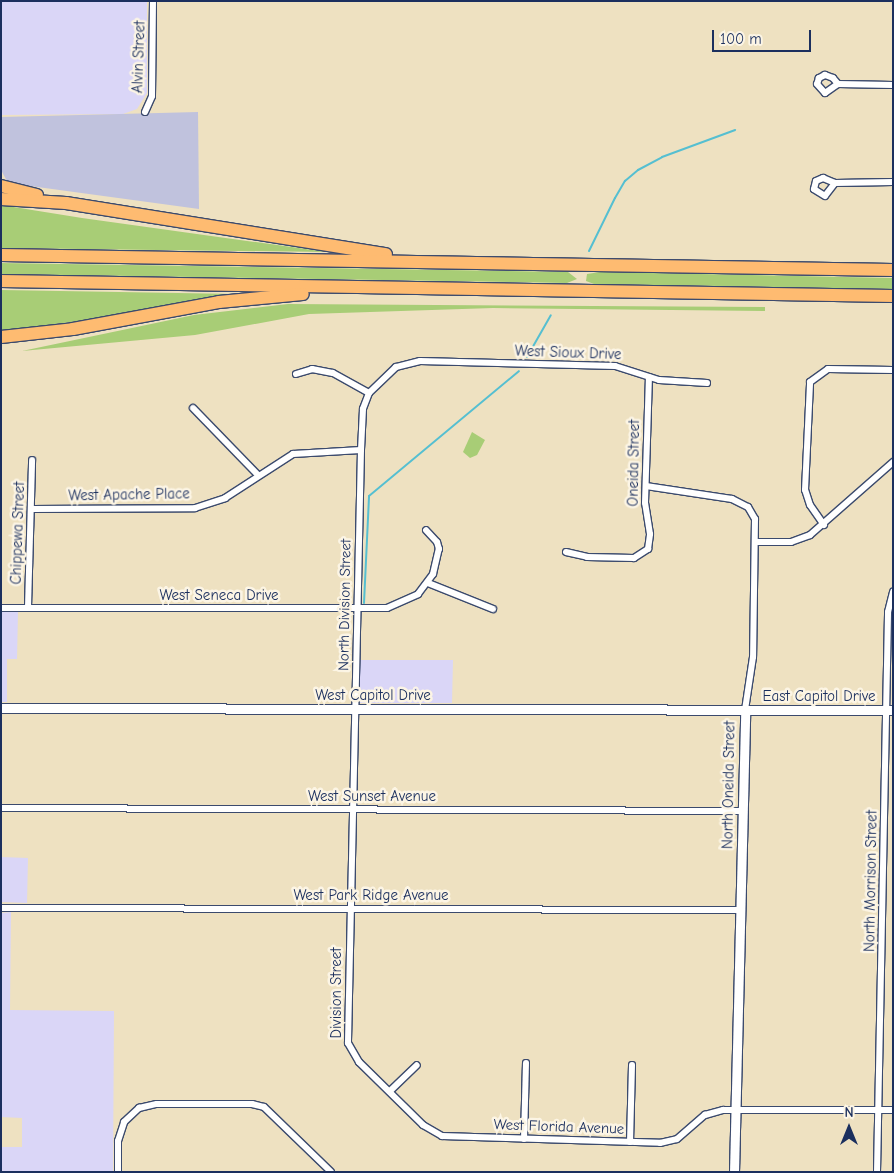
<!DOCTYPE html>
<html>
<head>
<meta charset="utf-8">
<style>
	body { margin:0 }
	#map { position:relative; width:894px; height:1173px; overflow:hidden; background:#eee1c1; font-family:"Comic Neue",sans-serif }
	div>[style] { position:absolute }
	.built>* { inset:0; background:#dad6f7 }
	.industrial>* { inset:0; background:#c0c2dd }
	.green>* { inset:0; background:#a8cd76 }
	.stream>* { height:2px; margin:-1px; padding:0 1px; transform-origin:1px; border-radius:1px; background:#55bfd1 }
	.roads { filter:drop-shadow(1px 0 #3b4a6d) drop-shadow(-1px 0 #3b4a6d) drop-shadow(0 1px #3b4a6d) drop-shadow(0 -1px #3b4a6d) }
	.minor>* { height:6px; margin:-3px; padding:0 3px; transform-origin:3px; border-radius:3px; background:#fff }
	.tertiary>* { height:9px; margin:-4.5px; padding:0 4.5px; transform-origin:4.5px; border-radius:4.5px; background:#fff }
	.motorway>* { height:12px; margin:-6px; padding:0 6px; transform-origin:6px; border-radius:6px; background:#febb71 }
	span { translate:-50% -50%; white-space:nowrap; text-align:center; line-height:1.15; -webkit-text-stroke:5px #fcf5e5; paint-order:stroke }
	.street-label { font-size:15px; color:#1b2f5e }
	.frame { position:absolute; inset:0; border:2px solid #1b2f5e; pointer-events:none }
	.north { position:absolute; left:824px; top:1103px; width:50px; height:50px; -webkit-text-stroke:4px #fcf5e5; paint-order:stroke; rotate:0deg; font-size:14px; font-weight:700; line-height:20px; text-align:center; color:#1b2f5e }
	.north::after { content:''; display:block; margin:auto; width:18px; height:22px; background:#1b2f5e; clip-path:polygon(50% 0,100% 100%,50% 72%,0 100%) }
	.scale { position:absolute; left:712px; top:30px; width:99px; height:22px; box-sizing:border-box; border:2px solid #1b2f5e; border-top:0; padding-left:6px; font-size:15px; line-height:18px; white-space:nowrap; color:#1b2f5e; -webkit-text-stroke:4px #fcf5e5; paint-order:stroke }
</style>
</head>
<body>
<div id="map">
	<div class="built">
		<i style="clip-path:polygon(1px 1px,147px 1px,147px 93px,137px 109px,123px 114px,1px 115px)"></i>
		<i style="clip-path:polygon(1px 612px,18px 612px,17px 659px,7px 659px,7px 702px,1px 702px)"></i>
		<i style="clip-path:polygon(360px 660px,453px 660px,452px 703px,360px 703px)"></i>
		<i style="clip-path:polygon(1px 857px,28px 858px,27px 903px,1px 902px)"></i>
		<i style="clip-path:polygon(11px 912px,10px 1010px,114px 1011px,113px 1172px,1px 1172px,1px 1147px,22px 1147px,22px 1118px,1px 1117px,1px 913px)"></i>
	</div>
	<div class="industrial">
		<i style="clip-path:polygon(198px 112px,199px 209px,8px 183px,1px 170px,1px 117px)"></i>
	</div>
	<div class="green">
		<i style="clip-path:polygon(1px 205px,82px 218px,327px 252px,1px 248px)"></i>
		<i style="clip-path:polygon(1px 263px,568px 272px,577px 279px,567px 283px,1px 274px)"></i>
		<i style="clip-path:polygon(600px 272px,893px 278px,893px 289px,594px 284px,586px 281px,587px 274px)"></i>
		<i style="clip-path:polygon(1px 290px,236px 294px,118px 316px,1px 331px)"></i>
		<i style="clip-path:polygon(288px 304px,765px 307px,765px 311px,493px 308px,309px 314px,195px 335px,22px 351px,194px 315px)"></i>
		<i style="clip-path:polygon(472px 432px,485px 440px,477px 455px,470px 458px,463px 452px)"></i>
	</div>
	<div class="stream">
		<i style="left:589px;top:251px;width:59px;rotate:-63.9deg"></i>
		<i style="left:615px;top:198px;width:20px;rotate:-60deg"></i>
		<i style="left:625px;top:181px;width:17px;rotate:-40deg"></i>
		<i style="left:638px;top:170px;width:27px;rotate:-28deg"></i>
		<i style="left:662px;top:157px;width:78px;rotate:-20.3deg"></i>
		<i style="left:527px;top:357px;width:48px;rotate:-60.3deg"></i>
		<i style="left:364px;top:603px;width:107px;rotate:-87.3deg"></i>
		<i style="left:369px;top:496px;width:195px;rotate:-39.8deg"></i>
	</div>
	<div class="roads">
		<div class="minor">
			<i style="left:838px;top:84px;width:8px;rotate:-130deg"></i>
			<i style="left:833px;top:78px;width:9px;rotate:-159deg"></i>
			<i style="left:825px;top:75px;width:7px;rotate:153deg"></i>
			<i style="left:819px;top:78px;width:6px;rotate:108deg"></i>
			<i style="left:817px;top:84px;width:12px;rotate:48deg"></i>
			<i style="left:825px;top:93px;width:16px;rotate:-35deg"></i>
			<i style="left:838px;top:84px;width:55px;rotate:1deg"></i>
			<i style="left:145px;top:112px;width:17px;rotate:-66deg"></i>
			<i style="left:152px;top:96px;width:95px;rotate:-89.4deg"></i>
			<i style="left:835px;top:183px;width:16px;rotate:128deg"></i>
			<i style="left:825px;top:196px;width:13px;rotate:-148deg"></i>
			<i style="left:814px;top:189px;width:8px;rotate:-76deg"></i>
			<i style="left:816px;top:181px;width:8px;rotate:-23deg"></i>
			<i style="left:823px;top:178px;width:13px;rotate:23deg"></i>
			<i style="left:835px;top:183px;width:58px;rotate:-1deg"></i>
			<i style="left:296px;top:374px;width:17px;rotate:-17deg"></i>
			<i style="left:312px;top:369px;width:21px;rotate:11deg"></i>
			<i style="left:333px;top:373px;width:41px;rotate:29.1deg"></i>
			<i style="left:707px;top:383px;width:48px;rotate:-176.4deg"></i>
			<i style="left:659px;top:380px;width:46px;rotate:-162.3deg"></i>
			<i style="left:615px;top:366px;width:195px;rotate:-178.5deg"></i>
			<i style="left:420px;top:361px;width:25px;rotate:166deg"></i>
			<i style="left:396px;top:367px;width:37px;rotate:136deg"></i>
			<i style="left:369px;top:393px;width:17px;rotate:111deg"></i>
			<i style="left:363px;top:409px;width:41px;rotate:92.8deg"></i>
			<i style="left:361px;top:450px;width:593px;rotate:91.26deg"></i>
			<i style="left:348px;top:1043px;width:22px;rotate:60deg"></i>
			<i style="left:359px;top:1062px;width:90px;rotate:44.5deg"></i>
			<i style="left:423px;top:1125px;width:22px;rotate:30deg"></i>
			<i style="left:442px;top:1136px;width:218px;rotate:1.8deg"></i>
			<i style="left:660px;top:1143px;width:17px;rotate:-13deg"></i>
			<i style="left:677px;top:1139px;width:37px;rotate:-41deg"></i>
			<i style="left:705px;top:1115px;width:19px;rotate:-16deg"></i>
			<i style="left:723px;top:1110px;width:170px"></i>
			<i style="left:193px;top:408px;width:93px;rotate:45.9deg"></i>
			<i style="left:646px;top:486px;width:87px;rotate:8.6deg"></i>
			<i style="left:732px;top:499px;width:18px;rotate:27deg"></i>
			<i style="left:748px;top:507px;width:14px;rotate:60deg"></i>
			<i style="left:755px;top:519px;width:138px;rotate:90.8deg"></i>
			<i style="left:753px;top:657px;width:54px;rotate:98.6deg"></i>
			<i style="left:31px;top:509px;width:164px;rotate:-0.3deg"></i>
			<i style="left:195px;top:508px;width:32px;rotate:-18deg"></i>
			<i style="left:225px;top:498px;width:81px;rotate:-32.9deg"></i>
			<i style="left:293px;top:454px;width:68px;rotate:-3.4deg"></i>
			<i style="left:824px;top:525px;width:24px;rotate:-125deg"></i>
			<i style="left:810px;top:505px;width:16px;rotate:-108deg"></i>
			<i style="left:805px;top:490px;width:108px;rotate:-87.3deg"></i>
			<i style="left:810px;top:382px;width:22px;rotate:-36deg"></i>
			<i style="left:828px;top:369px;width:65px;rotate:0.9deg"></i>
			<i style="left:757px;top:542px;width:34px"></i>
			<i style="left:791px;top:542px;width:20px;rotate:-20deg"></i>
			<i style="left:810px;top:535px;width:111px;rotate:-41.3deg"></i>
			<i style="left:566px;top:552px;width:22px;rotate:13deg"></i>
			<i style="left:587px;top:557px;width:47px;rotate:1.2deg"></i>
			<i style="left:634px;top:558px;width:17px;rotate:-33deg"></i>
			<i style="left:648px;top:549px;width:15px;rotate:-82deg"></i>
			<i style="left:650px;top:534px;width:31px;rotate:-99deg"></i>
			<i style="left:645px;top:503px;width:126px;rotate:-88.2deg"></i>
			<i style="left:428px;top:583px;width:70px;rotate:21.8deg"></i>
			<i style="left:28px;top:607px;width:147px;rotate:-88.4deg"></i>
			<i style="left:1px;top:608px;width:386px"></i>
			<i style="left:387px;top:608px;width:34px;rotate:-24deg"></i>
			<i style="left:418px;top:594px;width:25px;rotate:-53deg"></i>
			<i style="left:433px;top:574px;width:26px;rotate:-77deg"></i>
			<i style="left:439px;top:549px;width:7px;rotate:-106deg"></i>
			<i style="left:437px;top:542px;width:16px;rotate:-133deg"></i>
			<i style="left:1px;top:808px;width:741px;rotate:0.23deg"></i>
			<i style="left:1px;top:908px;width:739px;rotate:0.16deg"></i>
			<i style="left:390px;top:1091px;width:37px;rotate:-44deg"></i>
			<i style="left:524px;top:1139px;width:76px;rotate:-88.5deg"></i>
			<i style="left:630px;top:1142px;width:77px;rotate:-88.5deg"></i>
			<i style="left:118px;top:1172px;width:31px;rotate:-90deg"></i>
			<i style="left:118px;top:1141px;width:20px;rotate:-72deg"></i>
			<i style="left:124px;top:1122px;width:21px;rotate:-43deg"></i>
			<i style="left:139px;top:1108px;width:18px;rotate:-13deg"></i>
			<i style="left:157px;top:1104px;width:95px"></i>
			<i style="left:252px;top:1104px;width:12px;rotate:14deg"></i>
			<i style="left:264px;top:1107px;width:93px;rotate:44.1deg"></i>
			<i style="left:877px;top:1172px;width:560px;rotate:-88.87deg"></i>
			<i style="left:888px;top:612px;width:21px;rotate:-76deg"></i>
		</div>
		<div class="tertiary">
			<i style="left:1px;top:708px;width:892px;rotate:0.13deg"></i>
			<i style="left:734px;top:1172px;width:462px;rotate:-88.6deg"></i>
		</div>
		<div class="motorway">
			<i style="left:1px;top:186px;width:37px;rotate:14deg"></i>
			<i style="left:1px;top:199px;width:65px;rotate:3.5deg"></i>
			<i style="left:66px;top:203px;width:324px;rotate:9.1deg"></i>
			<i style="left:1px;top:255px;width:892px;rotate:0.96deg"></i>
			<i style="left:1px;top:281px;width:892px;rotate:0.96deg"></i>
			<i style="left:1px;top:337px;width:72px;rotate:-6.3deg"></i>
			<i style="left:73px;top:329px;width:148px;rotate:-10.5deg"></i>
			<i style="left:219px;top:302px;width:84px;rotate:-5.4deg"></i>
		</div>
	</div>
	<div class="street-label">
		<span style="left:139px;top:57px;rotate:-88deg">Alvin Street</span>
		<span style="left:568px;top:353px;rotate:2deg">West Sioux Drive</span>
		<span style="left:634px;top:463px;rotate:-89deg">Oneida Street</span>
		<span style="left:129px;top:495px;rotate:-1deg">West Apache Place</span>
		<span style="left:18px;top:533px;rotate:-88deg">Chippewa Street</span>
		<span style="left:219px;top:596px">West Seneca Drive</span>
		<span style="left:345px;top:605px;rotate:-89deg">North Division Street</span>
		<span style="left:373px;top:696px">West Capitol Drive</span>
		<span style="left:819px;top:697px">East Capitol Drive</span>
		<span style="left:729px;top:785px;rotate:-89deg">North Oneida Street</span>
		<span style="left:372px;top:797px">West Sunset Avenue</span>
		<span style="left:871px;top:881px;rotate:-89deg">North Morrison Street</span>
		<span style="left:371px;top:896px">West Park Ridge Avenue</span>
		<span style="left:337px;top:993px;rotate:-90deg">Division Street</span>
		<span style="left:559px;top:1127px;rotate:2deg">West Florida Avenue</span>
	</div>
	<div class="frame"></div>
	<div class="north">N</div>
	<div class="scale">100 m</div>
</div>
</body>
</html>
